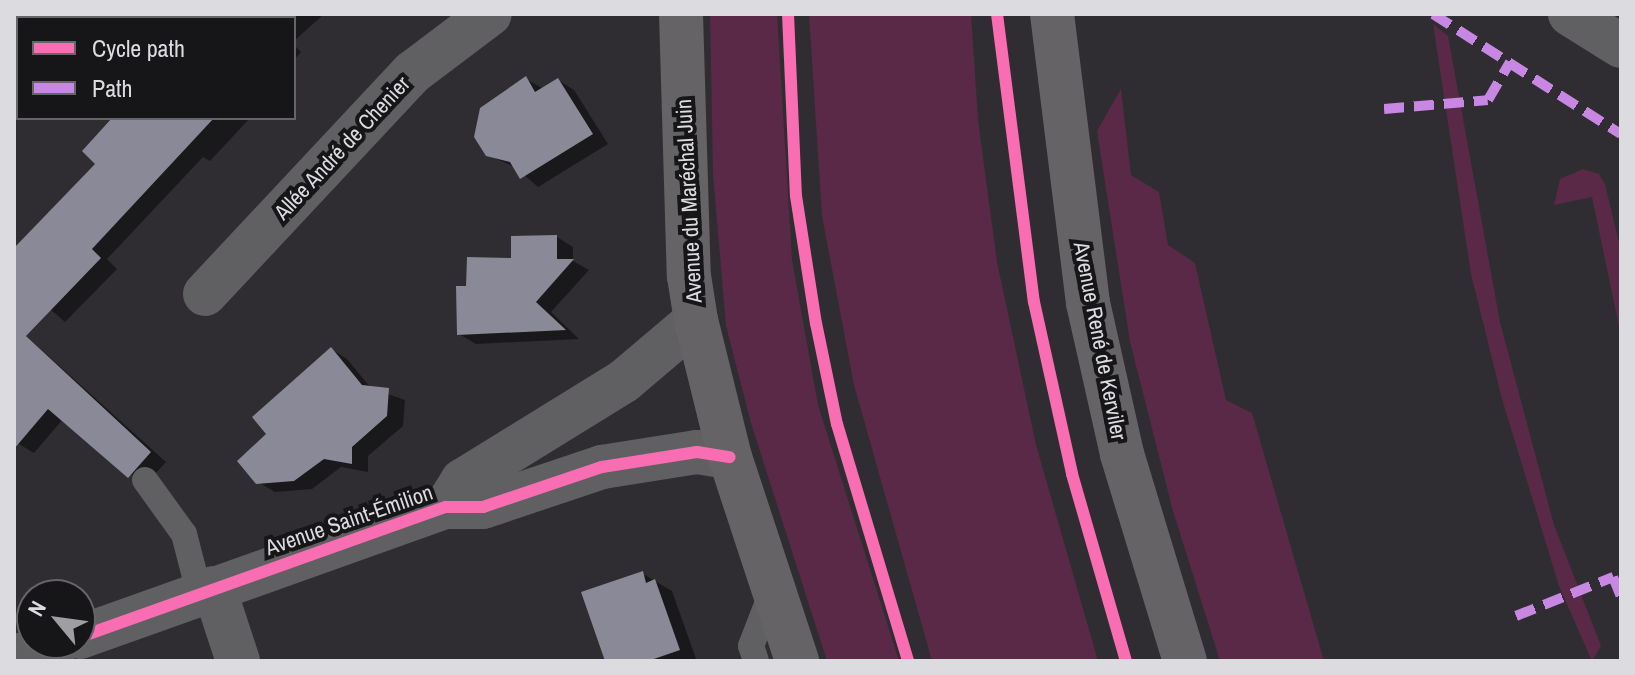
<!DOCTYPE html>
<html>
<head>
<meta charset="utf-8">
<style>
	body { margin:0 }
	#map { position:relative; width:1635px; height:675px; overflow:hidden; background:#2f2d32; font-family:"Archivo Narrow",sans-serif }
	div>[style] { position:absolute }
	.green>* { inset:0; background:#592947 }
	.shadow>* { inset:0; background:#0007 }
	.building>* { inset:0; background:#898997 }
	.lane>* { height:26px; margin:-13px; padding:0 13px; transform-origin:13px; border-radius:13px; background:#606062 }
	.street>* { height:44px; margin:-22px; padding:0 22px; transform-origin:22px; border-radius:22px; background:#606062 }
	.secondary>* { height:44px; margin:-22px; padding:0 22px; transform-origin:22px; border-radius:22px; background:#656365 }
	.quiet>* { height:10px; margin-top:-5px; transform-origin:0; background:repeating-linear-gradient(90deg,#c787e3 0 20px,transparent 0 30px) }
	.cycleway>* { height:12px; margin:-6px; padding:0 6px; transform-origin:6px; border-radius:6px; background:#f96db3 }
	span { translate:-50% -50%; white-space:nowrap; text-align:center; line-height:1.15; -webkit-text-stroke:8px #161518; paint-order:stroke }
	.street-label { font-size:22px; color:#dcdbdf }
	.frame { position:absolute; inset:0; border:16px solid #dcdbdf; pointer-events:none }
	.legend { position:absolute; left:16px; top:16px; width:280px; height:104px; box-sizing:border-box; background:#161518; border:2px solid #656468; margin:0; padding:10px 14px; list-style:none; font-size:24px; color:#dcdbdf }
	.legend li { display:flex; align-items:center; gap:16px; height:40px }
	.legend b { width:40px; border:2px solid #656468 }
	.north { position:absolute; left:16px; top:579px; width:80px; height:80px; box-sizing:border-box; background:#161518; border:2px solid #656468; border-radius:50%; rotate:299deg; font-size:22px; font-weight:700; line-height:32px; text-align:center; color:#dcdbdf }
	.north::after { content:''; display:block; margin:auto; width:28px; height:36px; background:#9f9ea2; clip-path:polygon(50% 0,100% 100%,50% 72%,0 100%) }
</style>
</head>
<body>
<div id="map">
	<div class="green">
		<i style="clip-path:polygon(710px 14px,777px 14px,792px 260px,818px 405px,899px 661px,827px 661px,751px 423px,726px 326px,713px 174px)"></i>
		<i style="clip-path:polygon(809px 14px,971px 14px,978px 120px,997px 262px,1036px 445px,1098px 661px,932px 661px,854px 385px,822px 216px)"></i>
		<i style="clip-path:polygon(1433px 24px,1448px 36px,1500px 322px,1554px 525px,1601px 646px,1592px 661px,1559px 586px,1502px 399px,1471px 274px)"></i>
		<i style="clip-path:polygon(1121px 89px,1131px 175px,1159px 192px,1168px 245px,1195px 263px,1226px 400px,1252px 413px,1324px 661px,1220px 661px,1173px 511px,1130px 342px,1097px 131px)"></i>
		<i style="clip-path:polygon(1583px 169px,1599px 174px,1605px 184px,1621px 251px,1621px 336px,1592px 197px,1554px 205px,1560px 179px)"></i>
	</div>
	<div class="shadow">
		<i style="clip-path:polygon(209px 14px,324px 14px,294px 41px,294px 18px,206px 18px)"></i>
		<i style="clip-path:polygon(294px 45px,301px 52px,294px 60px)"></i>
		<i style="clip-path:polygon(526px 79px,542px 88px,558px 80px,574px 90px,608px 144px,538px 187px,515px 167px,487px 155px)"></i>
		<i style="clip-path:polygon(115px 118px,250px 118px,210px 161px,203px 157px,107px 259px,117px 269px,65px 322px,14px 278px,14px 251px,98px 164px)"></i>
		<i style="clip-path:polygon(557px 237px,573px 247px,573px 261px,589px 270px,551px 312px,579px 339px,476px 344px,459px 334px,468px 288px)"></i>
		<i style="clip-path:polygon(14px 325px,166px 462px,145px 485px,63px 419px,34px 453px,14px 441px)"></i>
		<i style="clip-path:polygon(331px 349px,347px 359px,371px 388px,405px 400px,403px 426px,368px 456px,368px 472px,341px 467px,312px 489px,275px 492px,258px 482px,269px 434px)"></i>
		<i style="clip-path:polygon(643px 574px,672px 591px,696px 659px,607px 661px)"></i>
	</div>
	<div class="building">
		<i style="clip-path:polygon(526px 76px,535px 92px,558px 78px,593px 134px,520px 179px,510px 162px,486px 156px,474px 137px,480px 108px)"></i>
		<i style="clip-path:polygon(112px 118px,214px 118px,92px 249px,101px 258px,26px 336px,151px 452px,128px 478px,48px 409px,14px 449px,14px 248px,95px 164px,82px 151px)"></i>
		<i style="clip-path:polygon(557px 235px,557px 259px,574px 259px,536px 302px,566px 330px,457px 335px,456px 286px,466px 286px,467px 257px,511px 258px,511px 236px)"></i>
		<i style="clip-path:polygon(331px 347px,362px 385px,389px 388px,387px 416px,352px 447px,352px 464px,324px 459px,294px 481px,256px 484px,237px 461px,266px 434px,252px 417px)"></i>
		<i style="clip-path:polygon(643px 571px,646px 583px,655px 579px,680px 650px,648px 661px,605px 661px,581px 592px)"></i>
	</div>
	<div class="lane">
		<i style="left:145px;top:480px;width:67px;rotate:54.2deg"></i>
		<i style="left:184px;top:534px;width:60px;rotate:75.5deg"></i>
		<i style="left:756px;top:661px;width:16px;rotate:-108deg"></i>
		<i style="left:751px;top:646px;width:61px;rotate:-68.9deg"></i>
	</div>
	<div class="street">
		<i style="left:1570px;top:14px;width:60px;rotate:32.1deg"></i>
		<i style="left:205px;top:294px;width:304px;rotate:-46.9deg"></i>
		<i style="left:413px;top:72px;width:96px;rotate:-37deg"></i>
		<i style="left:446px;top:507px;width:31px;rotate:-58deg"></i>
		<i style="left:462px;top:481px;width:190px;rotate:-31.7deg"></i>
		<i style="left:624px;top:381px;width:94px;rotate:-40.3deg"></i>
		<i style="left:214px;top:588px;width:77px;rotate:71.8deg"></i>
		<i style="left:80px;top:637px;width:388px;rotate:-19.6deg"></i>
		<i style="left:446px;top:507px;width:37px"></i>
		<i style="left:483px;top:507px;width:126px;rotate:-18.6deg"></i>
		<i style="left:602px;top:467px;width:96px;rotate:-9deg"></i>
		<i style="left:697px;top:452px;width:33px;rotate:9deg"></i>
		<i style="left:14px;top:657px;width:47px;rotate:-17.3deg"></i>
	</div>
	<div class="secondary">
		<i style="left:681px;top:14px;width:262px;rotate:88.3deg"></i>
		<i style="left:689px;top:276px;width:45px;rotate:81deg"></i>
		<i style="left:696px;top:320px;width:141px;rotate:76.1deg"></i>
		<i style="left:730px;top:457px;width:215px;rotate:71.8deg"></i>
		<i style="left:1052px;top:14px;width:291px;rotate:82.9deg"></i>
		<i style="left:1088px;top:303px;width:155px;rotate:77.3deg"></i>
		<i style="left:1122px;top:454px;width:216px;rotate:73.1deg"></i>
	</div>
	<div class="quiet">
		<i style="left:1433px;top:14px;width:223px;rotate:32.6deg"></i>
		<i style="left:1384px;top:109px;width:104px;rotate:-4.9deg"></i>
		<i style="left:1488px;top:100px;width:44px;rotate:-59.9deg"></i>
		<i style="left:1516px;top:616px;width:105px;rotate:-21.9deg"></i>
		<i style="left:1613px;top:577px;width:22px;rotate:68deg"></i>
	</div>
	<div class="cycleway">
		<i style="left:788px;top:14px;width:182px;rotate:87.5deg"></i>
		<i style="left:796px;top:196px;width:129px;rotate:81.1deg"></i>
		<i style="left:816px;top:323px;width:103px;rotate:78.3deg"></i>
		<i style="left:837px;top:424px;width:247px;rotate:73.3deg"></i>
		<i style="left:997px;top:14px;width:290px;rotate:82.7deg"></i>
		<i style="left:1034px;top:302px;width:176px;rotate:77.5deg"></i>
		<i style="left:1072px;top:474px;width:195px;rotate:73.9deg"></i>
		<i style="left:80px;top:637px;width:388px;rotate:-19.6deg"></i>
		<i style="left:446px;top:507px;width:37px"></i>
		<i style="left:483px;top:507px;width:126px;rotate:-18.6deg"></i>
		<i style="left:602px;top:467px;width:96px;rotate:-9deg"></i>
		<i style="left:697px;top:452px;width:33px;rotate:9deg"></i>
	</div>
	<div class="street-label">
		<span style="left:342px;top:148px;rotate:-47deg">Allée André de Chenier</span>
		<span style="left:689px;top:201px;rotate:-93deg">Avenue du Maréchal Juin</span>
		<span style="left:1100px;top:341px;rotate:79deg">Avenue René de Kerviler</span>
		<span style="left:349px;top:520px;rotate:-19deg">Avenue Saint-Émilion</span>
	</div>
	<div class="frame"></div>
	<ul class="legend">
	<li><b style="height:10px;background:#f96db3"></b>Cycle path</li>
	<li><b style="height:10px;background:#c787e3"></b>Path</li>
	</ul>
	<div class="north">N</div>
</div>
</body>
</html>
